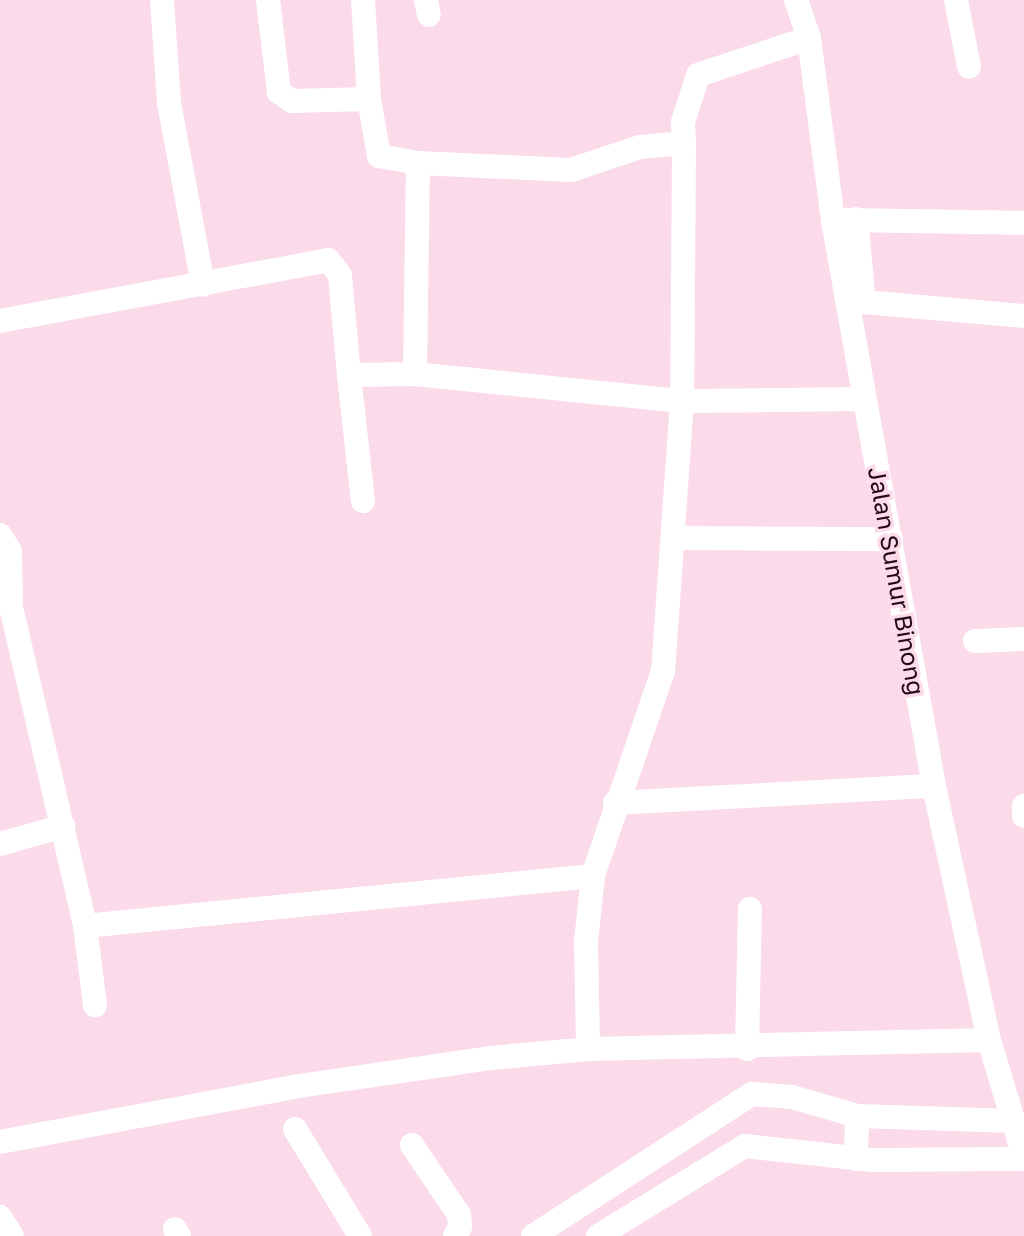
<!DOCTYPE html>
<html>
<head>
<meta charset="utf-8">
<style>
	body { margin:0 }
	#map { position:relative; width:1024px; height:1236px; overflow:hidden; background:#fbdbe9; font-family:"Golos Text",sans-serif }
	div>[style] { position:absolute }
	.minor>* { height:24px; margin:-12px; padding:0 12px; transform-origin:12px; border-radius:12px; background:#fff }
	span { translate:-50% -50%; white-space:nowrap; text-align:center; line-height:1.15; -webkit-text-stroke:7px #fbdbe9; paint-order:stroke }
	.street-label { font-size:24px; color:#230917 }
</style>
</head>
<body>
<div id="map">
	<div class="minor">
		<i style="left:162px;top:0;width:103px;rotate:86.1deg"></i>
		<i style="left:169px;top:103px;width:185px;rotate:79.4deg"></i>
		<i style="left:268px;top:0;width:93px;rotate:83.2deg"></i>
		<i style="left:279px;top:92px;width:16px;rotate:35deg"></i>
		<i style="left:292px;top:101px;width:77px;rotate:-1.5deg"></i>
		<i style="left:363px;top:0;width:99px;rotate:86.5deg"></i>
		<i style="left:369px;top:99px;width:58px;rotate:80deg"></i>
		<i style="left:379px;top:156px;width:40px;rotate:10deg"></i>
		<i style="left:418px;top:163px;width:153px;rotate:2.6deg"></i>
		<i style="left:571px;top:170px;width:73px;rotate:-18.4deg"></i>
		<i style="left:640px;top:147px;width:44px;rotate:-5.2deg"></i>
		<i style="left:684px;top:143px;width:258px;rotate:90.4deg"></i>
		<i style="left:682px;top:401px;width:271px;rotate:94deg"></i>
		<i style="left:663px;top:671px;width:217px;rotate:108.9deg"></i>
		<i style="left:593px;top:876px;width:66px;rotate:96.1deg"></i>
		<i style="left:586px;top:942px;width:107px;rotate:88.9deg"></i>
		<i style="left:426px;top:0;width:15px;rotate:79deg"></i>
		<i style="left:796px;top:0;width:40px;rotate:71.1deg"></i>
		<i style="left:809px;top:38px;width:185px;rotate:82.5deg"></i>
		<i style="left:833px;top:221px;width:574px;rotate:79.86deg"></i>
		<i style="left:934px;top:786px;width:260px;rotate:77.8deg"></i>
		<i style="left:989px;top:1040px;width:122px;rotate:73.3deg"></i>
		<i style="left:956px;top:0;width:68px;rotate:79deg"></i>
		<i style="left:684px;top:143px;width:21px;rotate:-93deg"></i>
		<i style="left:683px;top:122px;width:49px;rotate:-72.3deg"></i>
		<i style="left:698px;top:75px;width:117px;rotate:-18.4deg"></i>
		<i style="left:856px;top:219px;width:83px;rotate:84.5deg"></i>
		<i style="left:864px;top:302px;width:161px;rotate:5deg"></i>
		<i style="left:841px;top:220px;width:183px;rotate:0.9deg"></i>
		<i style="left:0;top:321px;width:334px;rotate:-10.5deg"></i>
		<i style="left:328px;top:260px;width:19px;rotate:51deg"></i>
		<i style="left:340px;top:275px;width:100px;rotate:84.9deg"></i>
		<i style="left:349px;top:375px;width:66px;rotate:-0.9deg"></i>
		<i style="left:415px;top:374px;width:268px;rotate:5.8deg"></i>
		<i style="left:682px;top:401px;width:181px;rotate:-0.6deg"></i>
		<i style="left:415px;top:374px;width:211px;rotate:-89.2deg"></i>
		<i style="left:349px;top:375px;width:127px;rotate:83.7deg"></i>
		<i style="left:0;top:535px;width:19px;rotate:58deg"></i>
		<i style="left:10px;top:551px;width:56px;rotate:89deg"></i>
		<i style="left:11px;top:607px;width:327px;rotate:76.9deg"></i>
		<i style="left:85px;top:926px;width:80px;rotate:82.8deg"></i>
		<i style="left:675px;top:538px;width:216px;rotate:0.3deg"></i>
		<i style="left:975px;top:641px;width:49px;rotate:-2.3deg"></i>
		<i style="left:615px;top:803px;width:319px;rotate:-3.1deg"></i>
		<i style="left:1024px;top:806px;width:10px;rotate:90deg"></i>
		<i style="left:0;top:844px;width:66px;rotate:-15.9deg"></i>
		<i style="left:85px;top:926px;width:510px;rotate:-5.62deg"></i>
		<i style="left:747px;top:1049px;width:140px;rotate:-88.8deg"></i>
		<i style="left:295px;top:1129px;width:125px;rotate:58.7deg"></i>
		<i style="left:0;top:1142px;width:304px;rotate:-10.6deg"></i>
		<i style="left:299px;top:1086px;width:193px;rotate:-8.3deg"></i>
		<i style="left:490px;top:1058px;width:98px;rotate:-5.2deg"></i>
		<i style="left:588px;top:1049px;width:401px;rotate:-1.3deg"></i>
		<i style="left:412px;top:1145px;width:84px;rotate:56.1deg"></i>
		<i style="left:459px;top:1215px;width:12px;rotate:85deg"></i>
		<i style="left:460px;top:1227px;width:10px;rotate:119deg"></i>
		<i style="left:856px;top:1159px;width:43px;rotate:-88.7deg"></i>
		<i style="left:0;top:1217px;width:22px;rotate:58deg"></i>
		<i style="left:175px;top:1229px;width:8px;rotate:60deg"></i>
		<i style="left:533px;top:1236px;width:261px;rotate:-33deg"></i>
		<i style="left:752px;top:1094px;width:40px;rotate:4.3deg"></i>
		<i style="left:792px;top:1097px;width:68px;rotate:16.3deg"></i>
		<i style="left:857px;top:1116px;width:158px;rotate:1.8deg"></i>
		<i style="left:598px;top:1236px;width:172px;rotate:-31.5deg"></i>
		<i style="left:745px;top:1146px;width:128px;rotate:6.3deg"></i>
		<i style="left:872px;top:1160px;width:152px;rotate:-0.4deg"></i>
	</div>
	<div class="street-label">
		<span style="left:897px;top:581px;rotate:80deg">Jalan Sumur Binong</span>
	</div>
</div>
</body>
</html>
